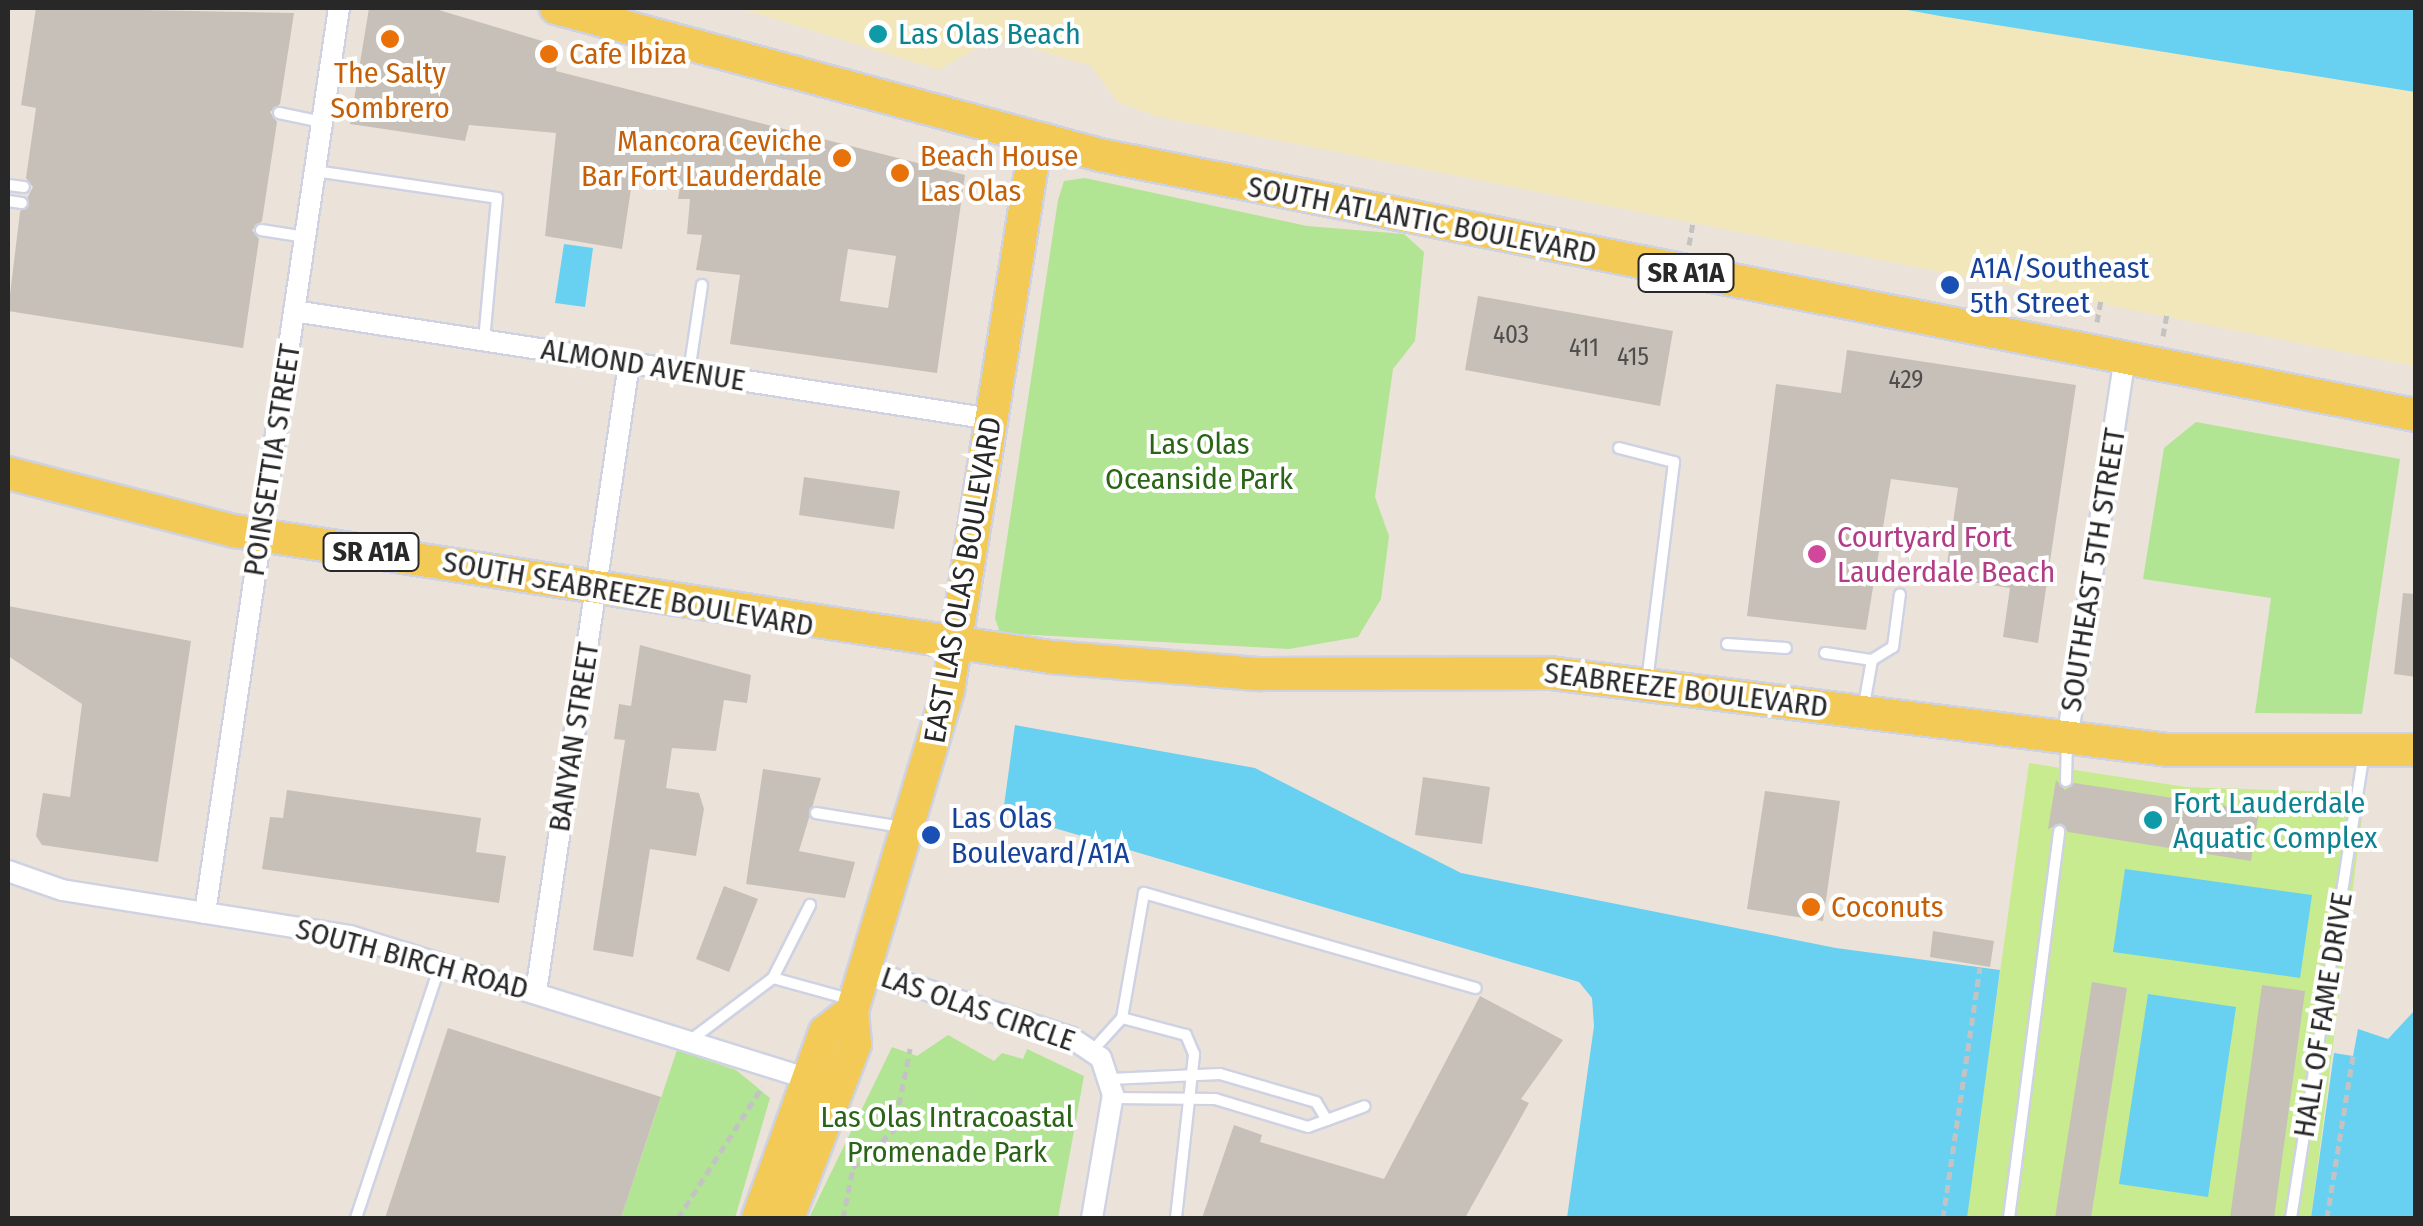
<!DOCTYPE html>
<html>
<head>
<meta charset="utf-8">
<style>
	body { margin:0 }
	#map { position:relative; width:2423px; height:1226px; overflow:hidden; background:#ebe3d9; font-family:"Fira Sans Condensed",sans-serif }
	div>[style] { position:absolute }
	.green>* { inset:0; background:#b1e493 }
	.sand>* { inset:0; background:#f2e7ba }
	.pitch>* { inset:0; background:#c7eb8e }
	.water>* { inset:0; background:#68d0f1 }
	.building>* { inset:0; background:#c6c0b9 }
	.path>* { height:5px; margin-top:-2.5px; transform-origin:0; background:repeating-linear-gradient(90deg,#c3c3c3 0 8px,transparent 0 13px) }
	.roads { filter:drop-shadow(2px 0 #ced2e2) drop-shadow(-2px 0 #ced2e2) drop-shadow(0 2px #ced2e2) drop-shadow(0 -2px #ced2e2) }
	.lane>* { height:10px; margin:-5px; padding:0 5px; transform-origin:5px; border-radius:5px; background:#fff }
	.street>* { height:20px; margin:-10px; padding:0 10px; transform-origin:10px; border-radius:10px; background:#fff }
	.primary>* { height:32px; margin:-16px; padding:0 16px; transform-origin:16px; border-radius:16px; background:#f3ca55 }
	.dots>* { width:28px; height:28px; translate:-50% -50%; box-sizing:border-box; border:5px solid #fff; border-radius:50% }
	span { translate:-50% -50%; white-space:nowrap; text-align:center; line-height:1.15; -webkit-text-stroke:8px #fff; paint-order:stroke }
	.number-label { font-size:25px; color:#504e4c }
	.number-label span { -webkit-text-stroke-width:0 }
	.shield-label span { padding:2px 8px; background:#fff; border:2px solid; border-radius:8px; -webkit-text-stroke-width:0 }
	.shield-label { font-size:28px; color:#282828; font-weight:700 }
	.culture-label { font-size:30px; color:#0d838f }
	.left { translate:0 -50%; text-align:left }
	.food-label { font-size:30px; color:#c56008 }
	.right { translate:-100% -50%; text-align:right }
	.street-label { font-size:30px; color:#282828 }
	.transit-label { font-size:30px; color:#164399 }
	.park-label { font-size:30px; color:#2a6517 }
	.hotel-label { font-size:30px; color:#b23c85 }
	.frame { position:absolute; inset:0; border:10px solid #282828; pointer-events:none }
</style>
</head>
<body>
<div id="map">
	<div class="green">
		<i style="clip-path:polygon(1085px 178px,1307px 226px,1404px 234px,1424px 252px,1415px 341px,1393px 369px,1375px 497px,1389px 536px,1381px 599px,1358px 637px,1289px 649px,1000px 633px,995px 618px,1058px 200px,1064px 181px)"></i>
		<i style="clip-path:polygon(2196px 422px,2400px 459px,2362px 714px,2255px 713px,2271px 598px,2143px 579px,2164px 448px)"></i>
		<i style="clip-path:polygon(948px 1035px,994px 1061px,1002px 1053px,1023px 1059px,1027px 1049px,1084px 1076px,1058px 1218px,809px 1218px,892px 1047px,917px 1056px)"></i>
		<i style="clip-path:polygon(677px 1050px,736px 1070px,770px 1098px,735px 1218px,621px 1218px)"></i>
	</div>
	<div class="sand">
		<i style="clip-path:polygon(740px 8px,1897px 8px,2415px 92px,2415px 366px,1155px 116px,1118px 102px,1091px 66px,995px 37px,939px 70px)"></i>
	</div>
	<div class="pitch">
		<i style="clip-path:polygon(2029px 763px,2186px 787px,2365px 793px,2311px 1218px,1966px 1218px)"></i>
	</div>
	<div class="water">
		<i style="clip-path:polygon(1897px 8px,2415px 8px,2415px 92px,1940px 16px)"></i>
		<i style="clip-path:polygon(564px 244px,593px 248px,585px 307px,555px 303px)"></i>
		<i style="clip-path:polygon(1015px 725px,1255px 768px,1461px 873px,1836px 948px,2000px 970px,1967px 1218px,1567px 1218px,1594px 1026px,1592px 998px,1579px 982px,1003px 813px)"></i>
		<i style="clip-path:polygon(2125px 869px,2312px 895px,2300px 978px,2113px 952px)"></i>
		<i style="clip-path:polygon(2148px 994px,2236px 1007px,2208px 1197px,2119px 1184px)"></i>
		<i style="clip-path:polygon(2415px 1010px,2415px 1218px,2311px 1218px,2334px 1053px,2353px 1056px,2358px 1029px,2388px 1039px)"></i>
	</div>
	<div class="building">
		<i style="clip-path:polygon(36px 8px,294px 13px,280px 104px,270px 112px,277px 122px,262px 221px,252px 230px,259px 239px,243px 348px,8px 311px,20px 212px,33px 187px,26px 178px,36px 108px,21px 105px)"></i>
		<i style="clip-path:polygon(evenodd,369px 8px,432px 8px,559px 46px,556px 71px,965px 175px,937px 373px,730px 344px,740px 275px,696px 270px,702px 235px,687px 234px,690px 199px,678px 199px,681px 181px,633px 175px,622px 249px,545px 236px,556px 133px,469px 125px,465px 141px,350px 124px,369px 8px,848px 249px,896px 256px,888px 308px,840px 301px,848px 249px)"></i>
		<i style="clip-path:polygon(1478px 296px,1673px 331px,1660px 406px,1465px 370px)"></i>
		<i style="clip-path:polygon(1847px 350px,2076px 385px,2038px 643px,2003px 637px,2010px 588px,1945px 578px,1958px 488px,1891px 479px,1866px 630px,1747px 616px,1776px 384px,1841px 393px)"></i>
		<i style="clip-path:polygon(804px 477px,900px 491px,894px 529px,799px 515px)"></i>
		<i style="clip-path:polygon(2403px 593px,2416px 594px,2416px 677px,2394px 674px)"></i>
		<i style="clip-path:polygon(8px 606px,191px 641px,158px 862px,42px 845px,36px 836px,43px 793px,70px 797px,82px 704px,8px 656px)"></i>
		<i style="clip-path:polygon(640px 645px,751px 675px,747px 703px,724px 700px,716px 751px,672px 748px,666px 788px,699px 793px,704px 809px,696px 856px,650px 849px,633px 957px,593px 950px,625px 740px,614px 739px,619px 704px,631px 706px)"></i>
		<i style="clip-path:polygon(763px 769px,821px 778px,799px 851px,855px 862px,845px 898px,746px 884px)"></i>
		<i style="clip-path:polygon(1423px 777px,1490px 787px,1482px 844px,1415px 835px)"></i>
		<i style="clip-path:polygon(2056px 780px,2065px 790px,2074px 783px,2259px 811px,2251px 861px,2068px 832px,2061px 823px,2048px 829px)"></i>
		<i style="clip-path:polygon(287px 790px,481px 818px,476px 852px,506px 856px,499px 903px,262px 869px,270px 817px,283px 818px)"></i>
		<i style="clip-path:polygon(1765px 791px,1840px 801px,1823px 921px,1747px 909px)"></i>
		<i style="clip-path:polygon(724px 886px,758px 899px,729px 972px,696px 959px)"></i>
		<i style="clip-path:polygon(1933px 931px,1994px 941px,1990px 967px,1930px 957px)"></i>
		<i style="clip-path:polygon(2092px 982px,2127px 988px,2091px 1218px,2055px 1218px)"></i>
		<i style="clip-path:polygon(2262px 985px,2305px 991px,2274px 1218px,2230px 1218px)"></i>
		<i style="clip-path:polygon(1480px 996px,1563px 1040px,1521px 1099px,1529px 1103px,1465px 1218px,1202px 1218px,1234px 1125px,1262px 1135px,1260px 1142px,1384px 1179px)"></i>
		<i style="clip-path:polygon(448px 1028px,661px 1097px,621px 1218px,385px 1218px)"></i>
	</div>
	<div class="path">
		<i style="left:1689px;top:245px;width:23px;rotate:-80deg"></i>
		<i style="left:2097px;top:322px;width:22px;rotate:-80deg"></i>
		<i style="left:2163px;top:336px;width:22px;rotate:-80deg"></i>
		<i style="left:678px;top:1218px;width:156px;rotate:-57.3deg"></i>
		<i style="left:843px;top:1218px;width:51px;rotate:-78.7deg"></i>
		<i style="left:853px;top:1168px;width:56px;rotate:-42.8deg"></i>
		<i style="left:894px;top:1130px;width:83px;rotate:-78.8deg"></i>
		<i style="left:1943px;top:1218px;width:253px;rotate:-81.6deg"></i>
		<i style="left:2327px;top:1218px;width:164px;rotate:-80.9deg"></i>
	</div>
	<div class="roads">
		<div class="lane">
			<i style="left:279px;top:113px;width:44px;rotate:11.8deg"></i>
			<i style="left:315px;top:171px;width:184px;rotate:8.4deg"></i>
			<i style="left:497px;top:198px;width:144px;rotate:95.2deg"></i>
			<i style="left:8px;top:185px;width:16px;rotate:7deg"></i>
			<i style="left:8px;top:201px;width:14px;rotate:8deg"></i>
			<i style="left:261px;top:230px;width:45px;rotate:9deg"></i>
			<i style="left:689px;top:372px;width:88px;rotate:-81.5deg"></i>
			<i style="left:1619px;top:448px;width:57px;rotate:14.3deg"></i>
			<i style="left:1674px;top:462px;width:222px;rotate:97deg"></i>
			<i style="left:1727px;top:644px;width:59px;rotate:3.9deg"></i>
			<i style="left:1825px;top:653px;width:48px;rotate:8.5deg"></i>
			<i style="left:1872px;top:660px;width:46px;rotate:100.1deg"></i>
			<i style="left:1872px;top:660px;width:25px;rotate:-32deg"></i>
			<i style="left:1893px;top:647px;width:53px;rotate:-82.5deg"></i>
			<i style="left:2066px;top:781px;width:40px;rotate:-88.6deg"></i>
			<i style="left:816px;top:813px;width:87px;rotate:9.2deg"></i>
			<i style="left:773px;top:978px;width:79px;rotate:15.4deg"></i>
			<i style="left:692px;top:1039px;width:101px;rotate:-37deg"></i>
			<i style="left:773px;top:978px;width:82px;rotate:-63.1deg"></i>
			<i style="left:1093px;top:1050px;width:43px;rotate:-47.8deg"></i>
			<i style="left:1110px;top:1079px;width:110px;rotate:-2.6deg"></i>
			<i style="left:1220px;top:1074px;width:100px;rotate:16.3deg"></i>
			<i style="left:1316px;top:1102px;width:21px;rotate:59deg"></i>
			<i style="left:1327px;top:1120px;width:20px;rotate:160deg"></i>
			<i style="left:1308px;top:1127px;width:97px;rotate:-163.2deg"></i>
			<i style="left:1215px;top:1099px;width:102px;rotate:-179.4deg"></i>
			<i style="left:1327px;top:1120px;width:40px;rotate:-20.2deg"></i>
			<i style="left:356px;top:1218px;width:269px;rotate:-71.6deg"></i>
			<i style="left:1176px;top:1218px;width:165px;rotate:-83.7deg"></i>
			<i style="left:1194px;top:1054px;width:21px;rotate:-113deg"></i>
			<i style="left:1186px;top:1035px;width:66px;rotate:-165.1deg"></i>
			<i style="left:1122px;top:1018px;width:127px;rotate:-80deg"></i>
			<i style="left:1144px;top:893px;width:345px;rotate:16deg"></i>
			<i style="left:2009px;top:1218px;width:390px;rotate:-82.6deg"></i>
			<i style="left:2291px;top:1218px;width:471px;rotate:-81.1deg"></i>
		</div>
		<div class="street">
			<i style="left:294px;top:311px;width:706px;rotate:8.8deg"></i>
			<i style="left:2067px;top:740px;width:386px;rotate:-81.4deg"></i>
			<i style="left:8px;top:871px;width:57px;rotate:19.4deg"></i>
			<i style="left:62px;top:890px;width:292px;rotate:9.1deg"></i>
			<i style="left:350px;top:936px;width:480px;rotate:17.3deg"></i>
			<i style="left:205px;top:913px;width:915px;rotate:-81.58deg"></i>
			<i style="left:866px;top:970px;width:215px;rotate:18.2deg"></i>
			<i style="left:1070px;top:1037px;width:37px;rotate:34deg"></i>
			<i style="left:1101px;top:1058px;width:38px;rotate:72deg"></i>
			<i style="left:1113px;top:1094px;width:126px;rotate:99.6deg"></i>
			<i style="left:536px;top:992px;width:635px;rotate:-81.58deg"></i>
		</div>
		<div class="primary">
			<i style="left:556px;top:8px;width:564px;rotate:15.12deg"></i>
			<i style="left:1100px;top:155px;width:1341px;rotate:11.18deg"></i>
			<i style="left:8px;top:473px;width:233px;rotate:14.4deg"></i>
			<i style="left:234px;top:531px;width:827px;rotate:8.77deg"></i>
			<i style="left:1051px;top:657px;width:210px;rotate:4.7deg"></i>
			<i style="left:1260px;top:674px;width:290px;rotate:-0.2deg"></i>
			<i style="left:1550px;top:673px;width:623px;rotate:7.1deg"></i>
			<i style="left:2168px;top:750px;width:248px"></i>
			<i style="left:758px;top:1218px;width:198px;rotate:-70.2deg"></i>
			<i style="left:825px;top:1032px;width:34px;rotate:-38deg"></i>
			<i style="left:788px;top:1218px;width:186px;rotate:-68.9deg"></i>
			<i style="left:855px;top:1044px;width:33px;rotate:-95deg"></i>
			<i style="left:852px;top:1011px;width:334px;rotate:-73.3deg"></i>
			<i style="left:948px;top:691px;width:558px;rotate:-80.93deg"></i>
		</div>
	</div>
	<div class="dots">
		<i style="left:878px;top:34px;background:#0f9aa8"></i>
		<i style="left:390px;top:39px;background:#e8710a"></i>
		<i style="left:549px;top:54px;background:#e8710a"></i>
		<i style="left:842px;top:158px;background:#e8710a"></i>
		<i style="left:900px;top:173px;background:#e8710a"></i>
		<i style="left:1950px;top:285px;background:#1a4fb4"></i>
		<i style="left:1817px;top:554px;background:#d1479c"></i>
		<i style="left:2153px;top:820px;background:#0f9aa8"></i>
		<i style="left:931px;top:835px;background:#1a4fb4"></i>
		<i style="left:1811px;top:907px;background:#e8710a"></i>
	</div>
	<div class="number-label">
		<span style="left:1511px;top:335px">403</span>
		<span style="left:1584px;top:348px">411</span>
		<span style="left:1633px;top:357px">415</span>
		<span style="left:1906px;top:380px">429</span>
	</div>
	<div class="shield-label">
		<span style="left:1686px;top:273px">SR A1A</span>
		<span style="left:371px;top:552px">SR A1A</span>
	</div>
	<div class="culture-label">
		<span class="left" style="left:898px;top:34px">Las Olas Beach</span>
		<span class="left" style="left:2173px;top:820px">Fort Lauderdale<br>Aquatic Complex</span>
	</div>
	<div class="food-label">
		<span class="left" style="left:569px;top:54px">Cafe Ibiza</span>
		<span style="left:390px;top:90px">The Salty<br>Sombrero</span>
		<span class="right" style="left:822px;top:158px">Mancora Ceviche<br>Bar Fort Lauderdale</span>
		<span class="left" style="left:920px;top:173px">Beach House<br>Las Olas</span>
		<span class="left" style="left:1831px;top:907px">Coconuts</span>
	</div>
	<div class="street-label">
		<span style="left:1422px;top:220px;rotate:11deg">SOUTH ATLANTIC BOULEVARD</span>
		<span style="left:643px;top:365px;rotate:9deg">ALMOND AVENUE</span>
		<span style="left:272px;top:460px;rotate:-81deg">POINSETTIA STREET</span>
		<span style="left:2093px;top:570px;rotate:-81deg">SOUTHEAST 5TH STREET</span>
		<span style="left:963px;top:580px;rotate:-80deg">EAST LAS OLAS BOULEVARD</span>
		<span style="left:628px;top:594px;rotate:10deg">SOUTH SEABREEZE BOULEVARD</span>
		<span style="left:1686px;top:690px;rotate:7deg">SEABREEZE BOULEVARD</span>
		<span style="left:574px;top:737px;rotate:-81deg">BANYAN STREET</span>
		<span style="left:412px;top:959px;rotate:15deg">SOUTH BIRCH ROAD</span>
		<span style="left:978px;top:1009px;rotate:19deg">LAS OLAS CIRCLE</span>
		<span style="left:2323px;top:1015px;rotate:-81deg">HALL OF FAME DRIVE</span>
	</div>
	<div class="transit-label">
		<span class="left" style="left:1970px;top:285px">A1A/Southeast<br>5th Street</span>
		<span class="left" style="left:951px;top:835px">Las Olas<br>Boulevard/A1A</span>
	</div>
	<div class="park-label">
		<span style="left:1199px;top:461px">Las Olas<br>Oceanside Park</span>
		<span style="left:947px;top:1134px">Las Olas Intracoastal<br>Promenade Park</span>
	</div>
	<div class="hotel-label">
		<span class="left" style="left:1837px;top:554px">Courtyard Fort<br>Lauderdale Beach</span>
	</div>
	<div class="frame"></div>
</div>
</body>
</html>
